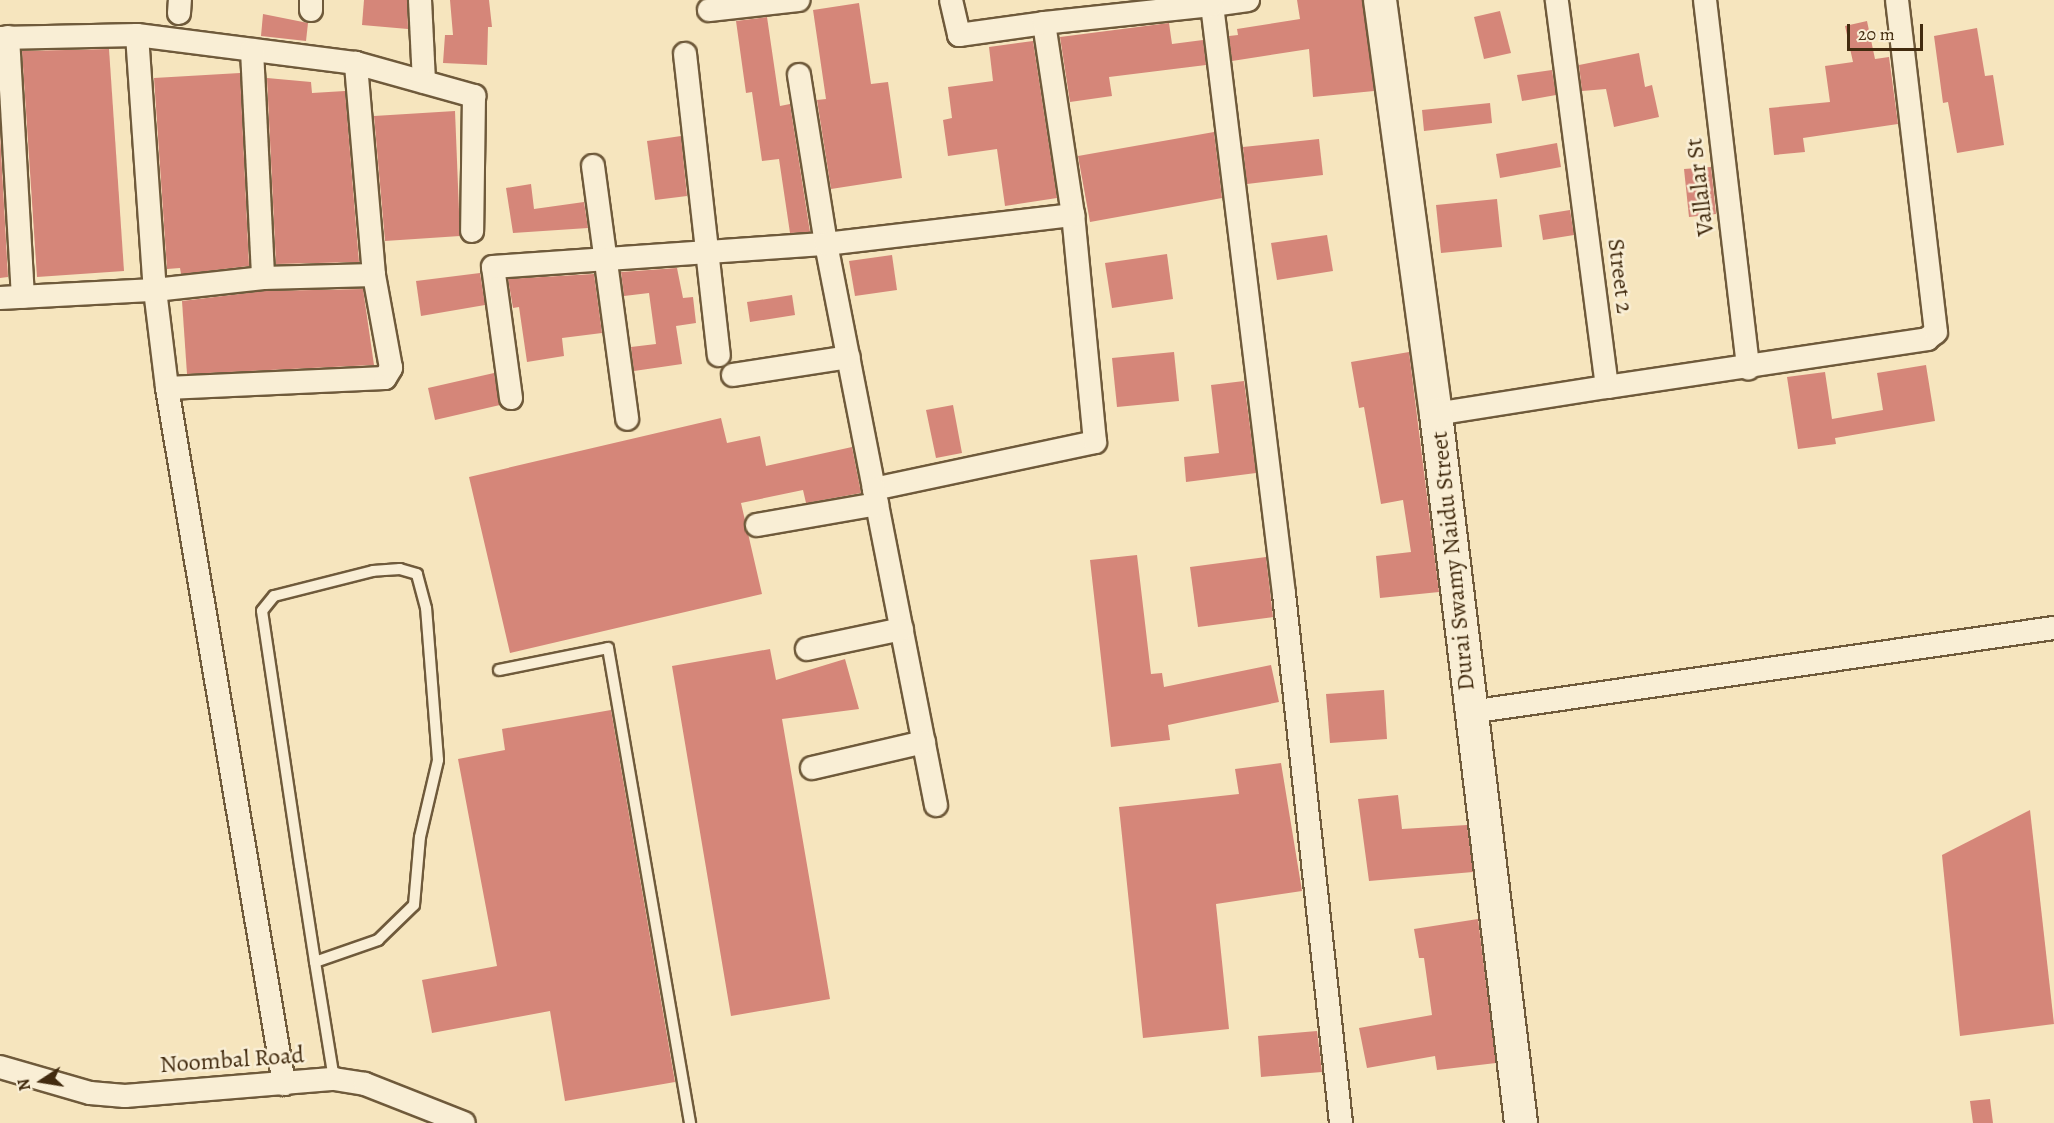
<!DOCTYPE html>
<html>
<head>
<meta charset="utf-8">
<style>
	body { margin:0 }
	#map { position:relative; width:2054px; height:1123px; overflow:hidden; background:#f6e5be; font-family:Alegreya,serif }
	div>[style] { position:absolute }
	.building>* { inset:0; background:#d58679 }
	.roads { filter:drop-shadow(2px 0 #6f5a3b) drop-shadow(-2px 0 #6f5a3b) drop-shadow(0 2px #6f5a3b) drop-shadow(0 -2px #6f5a3b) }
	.lane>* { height:10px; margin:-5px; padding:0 5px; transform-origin:5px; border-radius:5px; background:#f9eed5 }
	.street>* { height:22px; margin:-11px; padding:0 11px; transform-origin:11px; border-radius:11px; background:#f9eed5 }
	.secondary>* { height:32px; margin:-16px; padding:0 16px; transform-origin:16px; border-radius:16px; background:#f9eed5 }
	span { translate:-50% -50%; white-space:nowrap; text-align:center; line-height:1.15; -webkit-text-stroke:5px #f9eed5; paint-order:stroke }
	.street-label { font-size:24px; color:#422b0f }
	.north { position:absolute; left:12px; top:1051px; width:60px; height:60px; -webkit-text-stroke:4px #f9eed5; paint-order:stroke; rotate:258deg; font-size:16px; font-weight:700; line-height:24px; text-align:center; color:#422b0f }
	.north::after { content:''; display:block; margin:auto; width:21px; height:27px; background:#422b0f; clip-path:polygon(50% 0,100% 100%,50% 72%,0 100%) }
	.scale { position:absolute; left:1847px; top:24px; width:76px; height:27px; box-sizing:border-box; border:3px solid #422b0f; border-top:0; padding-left:8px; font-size:18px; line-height:21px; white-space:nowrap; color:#422b0f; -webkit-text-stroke:4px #f9eed5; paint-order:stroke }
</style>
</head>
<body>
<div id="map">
	<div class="building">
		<i style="clip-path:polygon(364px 0,407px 0,408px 29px,362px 25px)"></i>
		<i style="clip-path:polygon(450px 0,489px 0,492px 27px,488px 27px,487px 65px,443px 63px,445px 35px,453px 35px)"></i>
		<i style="clip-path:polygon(1297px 0,1362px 0,1374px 91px,1313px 97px,1309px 49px,1232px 61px,1229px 36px,1238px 35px,1237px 29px,1300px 19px)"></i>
		<i style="clip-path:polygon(859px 3px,871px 84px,888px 82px,902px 178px,831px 189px,817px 100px,826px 99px,813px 10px)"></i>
		<i style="clip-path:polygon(1500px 11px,1511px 53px,1484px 59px,1474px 17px)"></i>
		<i style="clip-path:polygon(263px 14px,308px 23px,306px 41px,261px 36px)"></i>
		<i style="clip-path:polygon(767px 17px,780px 106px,790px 104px,810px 232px,790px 233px,779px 159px,762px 161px,752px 92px,746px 93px,736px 21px)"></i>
		<i style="clip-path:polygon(1867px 21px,1875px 59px,1889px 57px,1898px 124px,1803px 138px,1805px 152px,1774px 155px,1769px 108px,1830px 102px,1825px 66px,1853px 62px,1845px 26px)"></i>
		<i style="clip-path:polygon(1169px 23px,1172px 44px,1203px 40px,1206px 65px,1109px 77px,1112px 96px,1070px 102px,1060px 37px)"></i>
		<i style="clip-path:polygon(1977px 28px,1985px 76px,1993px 75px,2004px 145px,1957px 153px,1948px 102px,1943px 103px,1934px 36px)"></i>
		<i style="clip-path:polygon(1033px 41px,1057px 198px,1005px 206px,997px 149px,948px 156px,943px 120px,952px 118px,948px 87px,993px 81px,989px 47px)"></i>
		<i style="clip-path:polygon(109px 49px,124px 271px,37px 277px,22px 51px)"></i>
		<i style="clip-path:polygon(1639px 53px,1645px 87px,1652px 85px,1659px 117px,1614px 127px,1606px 89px,1582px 91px,1579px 65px)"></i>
		<i style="clip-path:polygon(1552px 70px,1556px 95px,1522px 101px,1517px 75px)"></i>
		<i style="clip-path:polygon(240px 73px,249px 266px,181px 274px,180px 268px,167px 269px,154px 78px)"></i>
		<i style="clip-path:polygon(267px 78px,311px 82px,312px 93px,345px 91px,359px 262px,276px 264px)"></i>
		<i style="clip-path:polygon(1490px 103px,1492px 123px,1424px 131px,1422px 110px)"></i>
		<i style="clip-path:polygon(455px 111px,460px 236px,385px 241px,374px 116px)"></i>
		<i style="clip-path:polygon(1214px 132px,1222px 198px,1090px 222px,1078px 156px)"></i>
		<i style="clip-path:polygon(0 133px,8px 277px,0 278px)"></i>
		<i style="clip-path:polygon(681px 136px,687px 196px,655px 200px,647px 141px)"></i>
		<i style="clip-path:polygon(1319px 139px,1323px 175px,1247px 184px,1243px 147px)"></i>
		<i style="clip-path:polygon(1557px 143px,1561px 167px,1500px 178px,1496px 154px)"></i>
		<i style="clip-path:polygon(1711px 167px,1716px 214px,1689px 217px,1684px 169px)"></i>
		<i style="clip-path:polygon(531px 184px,534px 209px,584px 202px,588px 228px,513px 233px,506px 188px)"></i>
		<i style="clip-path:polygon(1497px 199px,1502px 247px,1441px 253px,1436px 205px)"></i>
		<i style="clip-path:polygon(1570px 210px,1574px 235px,1543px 240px,1539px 215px)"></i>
		<i style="clip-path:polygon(1327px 235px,1333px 271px,1277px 280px,1271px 243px)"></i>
		<i style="clip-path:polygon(1167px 254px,1173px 299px,1112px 308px,1105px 263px)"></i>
		<i style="clip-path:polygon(892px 255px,897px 290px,855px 296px,849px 261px)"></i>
		<i style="clip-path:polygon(677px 268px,683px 298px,693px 297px,696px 323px,676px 326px,682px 364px,634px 371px,631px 347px,656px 344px,649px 293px,624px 296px,621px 272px)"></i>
		<i style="clip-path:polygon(480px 273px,485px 305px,421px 316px,416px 281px)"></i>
		<i style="clip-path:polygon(594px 274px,602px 333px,562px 338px,564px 356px,527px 362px,519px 307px,513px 308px,508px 279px)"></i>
		<i style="clip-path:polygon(363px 289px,374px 365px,187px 374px,182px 301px,264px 291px)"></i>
		<i style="clip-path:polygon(792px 295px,795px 315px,750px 322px,747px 302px)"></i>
		<i style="clip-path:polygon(1174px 352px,1179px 401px,1117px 407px,1112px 358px)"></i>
		<i style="clip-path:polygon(1409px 352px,1439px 592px,1380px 598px,1376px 556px,1411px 552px,1403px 500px,1381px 504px,1364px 407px,1359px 408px,1351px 362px)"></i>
		<i style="clip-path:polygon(1926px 365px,1935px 421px,1835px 438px,1836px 444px,1798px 449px,1787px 377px,1825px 372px,1832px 419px,1883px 410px,1877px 373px)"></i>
		<i style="clip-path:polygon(494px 373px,500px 405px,435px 420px,428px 388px)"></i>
		<i style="clip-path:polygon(1244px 381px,1256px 473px,1186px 482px,1184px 457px,1219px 453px,1211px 385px)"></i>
		<i style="clip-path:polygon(953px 405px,962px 453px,936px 458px,926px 410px)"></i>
		<i style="clip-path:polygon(721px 418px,727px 443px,760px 436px,766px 466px,852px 447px,861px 493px,806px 503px,803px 490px,741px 503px,762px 594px,510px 653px,469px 477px)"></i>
		<i style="clip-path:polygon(1137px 555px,1151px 674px,1162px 673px,1164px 687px,1271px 665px,1279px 702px,1168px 725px,1170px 740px,1111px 747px,1090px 560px)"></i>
		<i style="clip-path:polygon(1266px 557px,1273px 617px,1198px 627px,1190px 567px)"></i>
		<i style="clip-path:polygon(770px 649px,776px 680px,845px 659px,859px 709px,782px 719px,830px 999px,731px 1016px,672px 666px)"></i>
		<i style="clip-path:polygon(1384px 690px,1387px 739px,1330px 743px,1326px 694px)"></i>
		<i style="clip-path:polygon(611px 710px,675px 1082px,565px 1101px,550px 1011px,432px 1033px,422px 980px,497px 966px,458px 759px,505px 750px,502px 729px)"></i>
		<i style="clip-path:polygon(1281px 763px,1302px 891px,1216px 904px,1229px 1029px,1143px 1038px,1119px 807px,1239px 794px,1235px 769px)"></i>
		<i style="clip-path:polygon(1398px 795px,1402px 829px,1467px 825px,1473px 872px,1369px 881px,1358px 799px)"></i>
		<i style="clip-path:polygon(2030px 810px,2054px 1024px,1960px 1036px,1942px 855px)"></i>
		<i style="clip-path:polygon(1478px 919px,1496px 1063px,1437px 1070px,1435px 1056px,1367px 1068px,1359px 1028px,1432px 1015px,1424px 958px,1419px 958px,1414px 929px)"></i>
		<i style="clip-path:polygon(1317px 1031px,1322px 1072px,1261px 1077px,1258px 1036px)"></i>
		<i style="clip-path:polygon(1990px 1099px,1993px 1123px,1973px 1123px,1970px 1101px)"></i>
	</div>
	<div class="roads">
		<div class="lane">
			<i style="left:499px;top:670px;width:111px;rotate:-11.4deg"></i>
			<i style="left:608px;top:648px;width:482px;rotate:80.2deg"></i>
			<i style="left:315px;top:962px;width:67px;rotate:-19.2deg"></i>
			<i style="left:378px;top:940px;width:50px;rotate:-44.2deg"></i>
			<i style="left:414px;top:905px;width:68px;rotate:-85deg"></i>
			<i style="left:420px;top:837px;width:79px;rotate:-76.8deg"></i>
			<i style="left:438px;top:760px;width:152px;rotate:-94.5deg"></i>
			<i style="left:426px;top:608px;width:35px;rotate:-105deg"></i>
			<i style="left:417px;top:574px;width:18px;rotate:-164deg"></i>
			<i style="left:400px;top:569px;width:27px;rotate:176deg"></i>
			<i style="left:373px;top:571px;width:102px;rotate:165.8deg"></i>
			<i style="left:274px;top:596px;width:19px;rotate:129deg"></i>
			<i style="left:262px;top:611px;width:257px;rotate:81.5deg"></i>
			<i style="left:300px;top:865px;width:98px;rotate:81.2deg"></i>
			<i style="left:315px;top:962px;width:119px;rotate:80.8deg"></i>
		</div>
		<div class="street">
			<i style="left:420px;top:0;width:82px;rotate:87.2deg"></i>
			<i style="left:951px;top:0;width:36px;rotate:77deg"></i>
			<i style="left:959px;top:35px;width:86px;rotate:-8deg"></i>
			<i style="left:1248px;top:0;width:36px;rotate:172deg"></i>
			<i style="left:1212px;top:5px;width:593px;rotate:83.03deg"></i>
			<i style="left:1284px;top:594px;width:532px;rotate:83.85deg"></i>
			<i style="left:1705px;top:0;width:371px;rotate:83.3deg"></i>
			<i style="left:311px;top:10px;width:10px;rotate:-90deg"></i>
			<i style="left:709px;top:10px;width:90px;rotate:-6.4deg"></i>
			<i style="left:179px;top:13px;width:13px;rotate:-86deg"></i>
			<i style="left:137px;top:35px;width:256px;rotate:86deg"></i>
			<i style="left:155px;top:290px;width:99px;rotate:83deg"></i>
			<i style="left:167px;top:388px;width:706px;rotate:80.46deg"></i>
			<i style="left:8px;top:37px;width:260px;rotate:86.7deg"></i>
			<i style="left:0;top:38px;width:137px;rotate:-1.3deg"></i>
			<i style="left:137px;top:35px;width:221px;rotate:7.3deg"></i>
			<i style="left:356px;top:63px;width:123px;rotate:15.6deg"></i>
			<i style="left:474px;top:96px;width:135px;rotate:90.8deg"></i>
			<i style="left:252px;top:50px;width:228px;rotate:87.2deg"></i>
			<i style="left:685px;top:54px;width:303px;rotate:83.6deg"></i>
			<i style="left:799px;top:75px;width:171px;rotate:80.9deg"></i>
			<i style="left:826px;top:244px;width:250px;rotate:78.9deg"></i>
			<i style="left:874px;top:489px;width:226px;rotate:-12deg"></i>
			<i style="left:1095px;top:442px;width:228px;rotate:-95.5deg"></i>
			<i style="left:1073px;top:215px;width:194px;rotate:-98.6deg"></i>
			<i style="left:1044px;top:23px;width:169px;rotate:-6.1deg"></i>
			<i style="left:593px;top:166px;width:255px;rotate:82.3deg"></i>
			<i style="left:0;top:298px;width:155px;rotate:-3deg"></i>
			<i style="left:155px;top:290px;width:109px;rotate:-6.3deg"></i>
			<i style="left:263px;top:278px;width:111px;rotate:-1.5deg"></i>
			<i style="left:733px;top:375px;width:117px;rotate:-8.8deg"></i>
			<i style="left:1607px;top:387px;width:324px;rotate:-8.5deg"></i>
			<i style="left:1927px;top:339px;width:11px;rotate:-38deg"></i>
			<i style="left:1936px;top:332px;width:334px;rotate:-96.7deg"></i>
			<i style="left:167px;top:388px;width:218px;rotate:-2.6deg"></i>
			<i style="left:385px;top:378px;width:12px;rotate:-59deg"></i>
			<i style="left:391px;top:368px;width:95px;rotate:-100.4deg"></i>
			<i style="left:374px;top:275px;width:213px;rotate:-94.9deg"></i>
			<i style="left:511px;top:398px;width:132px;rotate:-97.8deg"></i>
			<i style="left:493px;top:267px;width:334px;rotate:-4deg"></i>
			<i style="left:826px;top:244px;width:249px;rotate:-6.7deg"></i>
			<i style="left:1436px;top:414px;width:173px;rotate:-9deg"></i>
			<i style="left:1607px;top:387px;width:390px;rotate:-97.4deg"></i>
			<i style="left:874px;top:489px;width:322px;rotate:78.9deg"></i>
			<i style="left:757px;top:525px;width:122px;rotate:-9.9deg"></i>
			<i style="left:807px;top:649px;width:97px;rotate:-11.9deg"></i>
			<i style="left:1470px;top:712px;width:590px;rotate:-8.19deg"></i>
			<i style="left:812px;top:768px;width:115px;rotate:-13.1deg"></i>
			<i style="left:0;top:1067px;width:94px;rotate:16.1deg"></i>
			<i style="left:90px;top:1093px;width:35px;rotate:5deg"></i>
			<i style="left:125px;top:1096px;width:210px;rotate:-4.7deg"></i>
			<i style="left:334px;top:1079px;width:31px;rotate:9deg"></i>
			<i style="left:365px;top:1084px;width:106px;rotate:21.5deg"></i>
		</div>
		<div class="secondary">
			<i style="left:1380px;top:0;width:418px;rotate:82.3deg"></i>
			<i style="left:1436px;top:414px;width:714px;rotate:83.16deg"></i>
		</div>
	</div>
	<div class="street-label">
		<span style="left:1700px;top:187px;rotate:-97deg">Vallalar St</span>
		<span style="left:1620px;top:276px;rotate:83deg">Street 2</span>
		<span style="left:1453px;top:561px;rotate:-96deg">Durai Swamy Naidu Street</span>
		<span style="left:232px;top:1060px;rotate:-4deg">Noombal Road</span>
	</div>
	<div class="north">N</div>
	<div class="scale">20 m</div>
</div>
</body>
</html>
